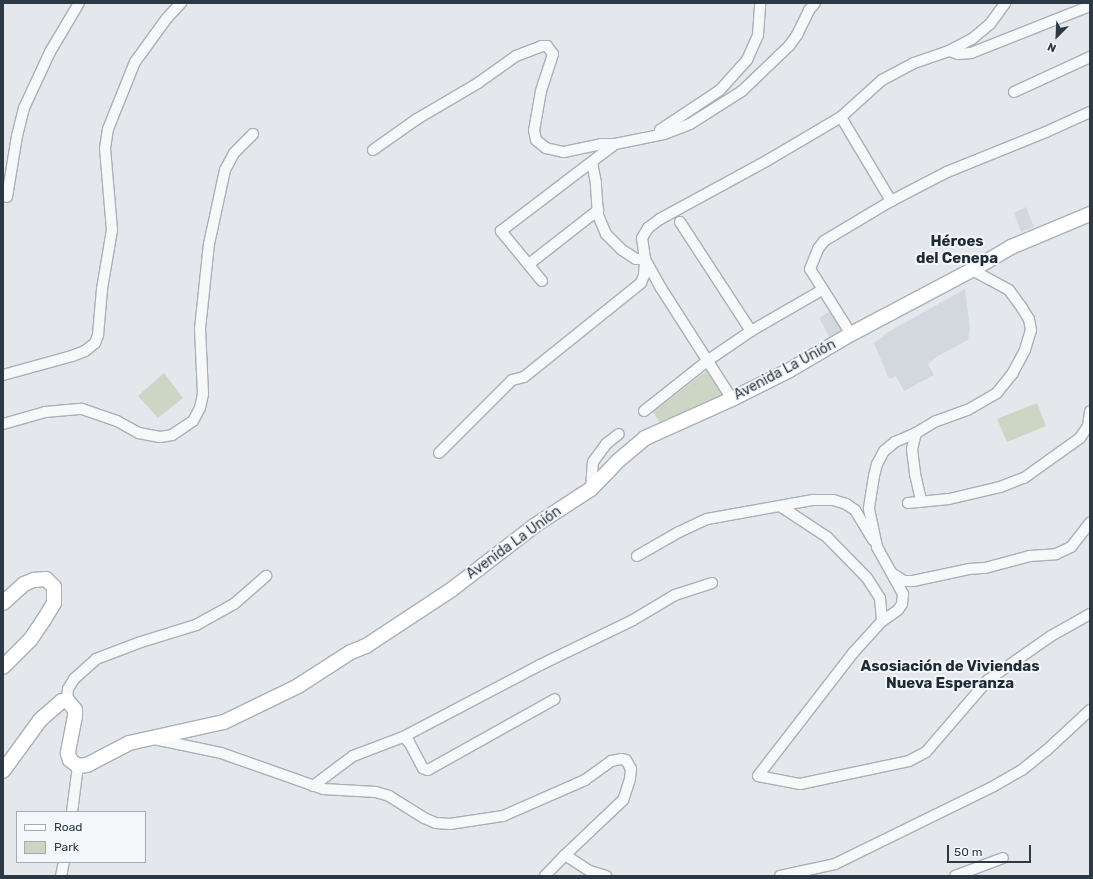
<!DOCTYPE html>
<html>
<head>
<meta charset="utf-8">
<style>
	body { margin:0 }
	#map { position:relative; width:1093px; height:879px; overflow:hidden; background:#e4e8ec; font-family:Rubik,sans-serif }
	div>[style] { position:absolute }
	.built>* { inset:0; background:#d2d8dd }
	.green>* { inset:0; background:#cdd5c5 }
	.roads { filter:drop-shadow(1px 0 #a9b0b6) drop-shadow(-1px 0 #a9b0b6) drop-shadow(0 1px #a9b0b6) drop-shadow(0 -1px #a9b0b6) }
	.minor>* { height:10px; margin:-5px; padding:0 5px; transform-origin:5px; border-radius:5px; background:#f7f8fa }
	.secondary>* { height:14px; margin:-7px; padding:0 7px; transform-origin:7px; border-radius:7px; background:#fff }
	span { translate:-50% -50%; white-space:nowrap; text-align:center; line-height:1.15; -webkit-text-stroke:4px #f4f7f9; paint-order:stroke }
	.street-label { font-size:14px; color:#2c3944 }
	.neighbourhood-label { font-size:15px; color:#1e2a35; font-weight:700 }
	.frame { position:absolute; inset:0; border:4px solid #2c3944; pointer-events:none }
	.legend { position:absolute; left:16px; top:811px; width:130px; height:52px; box-sizing:border-box; background:#f4f7f9; border:1px solid #a4abb1; margin:0; padding:5px 7px; list-style:none; font-size:12px; color:#2c3944 }
	.legend li { display:flex; align-items:center; gap:8px; height:20px }
	.legend b { width:20px; border:1px solid #a4abb1 }
	.north { position:absolute; left:1037px; top:16px; width:40px; height:40px; -webkit-text-stroke:3px #f4f7f9; paint-order:stroke; rotate:204deg; font-size:11px; font-weight:700; line-height:16px; text-align:center; color:#2c3944 }
	.north::after { content:''; display:block; margin:auto; width:14px; height:18px; background:#2c3944; clip-path:polygon(50% 0,100% 100%,50% 72%,0 100%) }
	.scale { position:absolute; left:947px; top:845px; width:84px; height:18px; box-sizing:border-box; border:2px solid #2c3944; border-top:0; padding-left:5px; font-size:12px; line-height:14px; white-space:nowrap; color:#2c3944; -webkit-text-stroke:3px #f4f7f9; paint-order:stroke }
</style>
</head>
<body>
<div id="map">
	<div class="built">
		<i style="clip-path:polygon(1026px 207px,1034px 227px,1021px 232px,1014px 213px)"></i>
		<i style="clip-path:polygon(965px 289px,970px 329px,968px 340px,936px 357px,928px 364px,934px 375px,904px 391px,896px 376px,889px 379px,874px 343px,884px 336px,883px 335px)"></i>
		<i style="clip-path:polygon(832px 310px,844px 332px,831px 340px,819px 318px)"></i>
	</div>
	<div class="green">
		<i style="clip-path:polygon(709px 369px,727px 398px,661px 424px,653px 412px)"></i>
		<i style="clip-path:polygon(164px 373px,183px 398px,158px 418px,138px 396px)"></i>
		<i style="clip-path:polygon(1037px 403px,1046px 426px,1007px 442px,997px 419px)"></i>
	</div>
	<div class="roads">
		<div class="minor">
			<i style="left:949px;top:51px;width:26px;rotate:-28deg"></i>
			<i style="left:972px;top:39px;width:23px;rotate:-40deg"></i>
			<i style="left:990px;top:24px;width:26px;rotate:-54deg"></i>
			<i style="left:1014px;top:92px;width:84px;rotate:-24.7deg"></i>
			<i style="left:841px;top:117px;width:98px;rotate:59.2deg"></i>
			<i style="left:660px;top:130px;width:72px;rotate:-33.7deg"></i>
			<i style="left:720px;top:90px;width:40px;rotate:-48deg"></i>
			<i style="left:747px;top:60px;width:27px;rotate:-66deg"></i>
			<i style="left:758px;top:35px;width:32px;rotate:-86deg"></i>
			<i style="left:373px;top:150px;width:54px;rotate:-35.2deg"></i>
			<i style="left:417px;top:119px;width:71px;rotate:-30.5deg"></i>
			<i style="left:478px;top:83px;width:47px;rotate:-35.4deg"></i>
			<i style="left:516px;top:56px;width:28px;rotate:-21deg"></i>
			<i style="left:542px;top:46px;width:5px"></i>
			<i style="left:547px;top:46px;width:10px;rotate:53deg"></i>
			<i style="left:553px;top:54px;width:39px;rotate:108deg"></i>
			<i style="left:541px;top:91px;width:40px;rotate:100deg"></i>
			<i style="left:534px;top:130px;width:10px;rotate:79deg"></i>
			<i style="left:536px;top:140px;width:13px;rotate:39deg"></i>
			<i style="left:546px;top:148px;width:18px;rotate:13deg"></i>
			<i style="left:564px;top:152px;width:38px;rotate:-12deg"></i>
			<i style="left:601px;top:144px;width:14px"></i>
			<i style="left:7px;top:197px;width:62px;rotate:-80.7deg"></i>
			<i style="left:17px;top:136px;width:29px;rotate:-76deg"></i>
			<i style="left:24px;top:108px;width:62px;rotate:-65.1deg"></i>
			<i style="left:50px;top:52px;width:57px;rotate:-59.4deg"></i>
			<i style="left:680px;top:222px;width:130px;rotate:56.9deg"></i>
			<i style="left:529px;top:264px;width:88px;rotate:-38deg"></i>
			<i style="left:972px;top:270px;width:42px;rotate:28.4deg"></i>
			<i style="left:1009px;top:290px;width:22px;rotate:54deg"></i>
			<i style="left:1022px;top:308px;width:13px;rotate:58deg"></i>
			<i style="left:1029px;top:319px;width:11px;rotate:80deg"></i>
			<i style="left:1031px;top:330px;width:21px;rotate:107deg"></i>
			<i style="left:1025px;top:350px;width:26px;rotate:118deg"></i>
			<i style="left:1013px;top:373px;width:26px;rotate:129deg"></i>
			<i style="left:997px;top:393px;width:34px;rotate:150deg"></i>
			<i style="left:967px;top:410px;width:33px;rotate:160deg"></i>
			<i style="left:936px;top:421px;width:23px;rotate:149deg"></i>
			<i style="left:916px;top:433px;width:23px;rotate:157deg"></i>
			<i style="left:895px;top:442px;width:14px;rotate:141deg"></i>
			<i style="left:884px;top:451px;width:15px;rotate:118deg"></i>
			<i style="left:877px;top:464px;width:12px;rotate:104deg"></i>
			<i style="left:874px;top:476px;width:33px;rotate:99deg"></i>
			<i style="left:869px;top:509px;width:39px;rotate:78deg"></i>
			<i style="left:877px;top:547px;width:54px;rotate:61deg"></i>
			<i style="left:903px;top:594px;width:10px;rotate:96deg"></i>
			<i style="left:902px;top:604px;width:7px;rotate:124deg"></i>
			<i style="left:898px;top:610px;width:19px;rotate:145deg"></i>
			<i style="left:882px;top:621px;width:43px;rotate:132.2deg"></i>
			<i style="left:853px;top:653px;width:155px;rotate:127.7deg"></i>
			<i style="left:758px;top:776px;width:43px;rotate:10.8deg"></i>
			<i style="left:800px;top:784px;width:111px;rotate:-11.9deg"></i>
			<i style="left:909px;top:761px;width:19px;rotate:-28deg"></i>
			<i style="left:926px;top:752px;width:95px;rotate:-49.3deg"></i>
			<i style="left:988px;top:680px;width:77px;rotate:-34.9deg"></i>
			<i style="left:1051px;top:636px;width:45px;rotate:-29.4deg"></i>
			<i style="left:542px;top:281px;width:65px;rotate:-129.4deg"></i>
			<i style="left:501px;top:231px;width:143px;rotate:-37.3deg"></i>
			<i style="left:615px;top:144px;width:50px;rotate:-11.5deg"></i>
			<i style="left:664px;top:134px;width:28px;rotate:-21deg"></i>
			<i style="left:690px;top:124px;width:62px;rotate:-32.4deg"></i>
			<i style="left:742px;top:91px;width:65px;rotate:-43.8deg"></i>
			<i style="left:789px;top:46px;width:14px;rotate:-54deg"></i>
			<i style="left:797px;top:35px;width:28px;rotate:-64deg"></i>
			<i style="left:809px;top:10px;width:9px;rotate:-49deg"></i>
			<i style="left:851px;top:334px;width:77px;rotate:-122.2deg"></i>
			<i style="left:810px;top:269px;width:22px;rotate:-68deg"></i>
			<i style="left:818px;top:249px;width:10px;rotate:-53deg"></i>
			<i style="left:824px;top:241px;width:78px;rotate:-30.8deg"></i>
			<i style="left:891px;top:201px;width:63px;rotate:-27.4deg"></i>
			<i style="left:947px;top:172px;width:107px;rotate:-22deg"></i>
			<i style="left:1046px;top:132px;width:48px;rotate:-24.4deg"></i>
			<i style="left:3px;top:375px;width:72px;rotate:-15.4deg"></i>
			<i style="left:72px;top:356px;width:14px;rotate:-21deg"></i>
			<i style="left:85px;top:351px;width:13px;rotate:-39deg"></i>
			<i style="left:95px;top:343px;width:9px;rotate:-69deg"></i>
			<i style="left:98px;top:335px;width:46px;rotate:-85deg"></i>
			<i style="left:102px;top:289px;width:60px;rotate:-80.4deg"></i>
			<i style="left:112px;top:230px;width:82px;rotate:-94.9deg"></i>
			<i style="left:105px;top:148px;width:19px;rotate:-81deg"></i>
			<i style="left:108px;top:129px;width:72px;rotate:-68.1deg"></i>
			<i style="left:135px;top:62px;width:54px;rotate:-54deg"></i>
			<i style="left:167px;top:18px;width:21px;rotate:-47deg"></i>
			<i style="left:732px;top:399px;width:132px;rotate:-122.6deg"></i>
			<i style="left:661px;top:288px;width:33px;rotate:-119deg"></i>
			<i style="left:645px;top:259px;width:21px;rotate:-98deg"></i>
			<i style="left:642px;top:238px;width:12px;rotate:-59deg"></i>
			<i style="left:648px;top:228px;width:15px;rotate:-37deg"></i>
			<i style="left:660px;top:219px;width:123px;rotate:-28.6deg"></i>
			<i style="left:768px;top:160px;width:85px;rotate:-30.5deg"></i>
			<i style="left:841px;top:117px;width:55px;rotate:-42.1deg"></i>
			<i style="left:882px;top:80px;width:36px;rotate:-28deg"></i>
			<i style="left:914px;top:63px;width:37px;rotate:-19deg"></i>
			<i style="left:949px;top:51px;width:9px;rotate:18deg"></i>
			<i style="left:958px;top:54px;width:13px;rotate:-4deg"></i>
			<i style="left:971px;top:53px;width:128px;rotate:-21.6deg"></i>
			<i style="left:644px;top:411px;width:80px;rotate:-38.4deg"></i>
			<i style="left:707px;top:361px;width:53px;rotate:-34.3deg"></i>
			<i style="left:751px;top:331px;width:82px;rotate:-30deg"></i>
			<i style="left:3px;top:424px;width:44px;rotate:-15.9deg"></i>
			<i style="left:45px;top:412px;width:37px;rotate:-5deg"></i>
			<i style="left:82px;top:409px;width:37px;rotate:19deg"></i>
			<i style="left:117px;top:421px;width:25px;rotate:29deg"></i>
			<i style="left:139px;top:433px;width:21px;rotate:11deg"></i>
			<i style="left:160px;top:437px;width:12px;rotate:-9deg"></i>
			<i style="left:172px;top:435px;width:25px;rotate:-34deg"></i>
			<i style="left:193px;top:421px;width:15px;rotate:-62deg"></i>
			<i style="left:200px;top:408px;width:14px;rotate:-78deg"></i>
			<i style="left:203px;top:394px;width:65px;rotate:-92.6deg"></i>
			<i style="left:200px;top:329px;width:85px;rotate:-84deg"></i>
			<i style="left:209px;top:244px;width:76px;rotate:-77.8deg"></i>
			<i style="left:225px;top:170px;width:19px;rotate:-62deg"></i>
			<i style="left:234px;top:153px;width:27px;rotate:-45deg"></i>
			<i style="left:916px;top:433px;width:16px;rotate:104deg"></i>
			<i style="left:912px;top:449px;width:25px;rotate:83deg"></i>
			<i style="left:915px;top:474px;width:28px;rotate:77deg"></i>
			<i style="left:439px;top:453px;width:103px;rotate:-45deg"></i>
			<i style="left:512px;top:380px;width:12px;rotate:-14deg"></i>
			<i style="left:524px;top:377px;width:150px;rotate:-38.8deg"></i>
			<i style="left:641px;top:283px;width:9px;rotate:-69deg"></i>
			<i style="left:644px;top:275px;width:16px;rotate:-86deg"></i>
			<i style="left:645px;top:259px;width:9px;rotate:180deg"></i>
			<i style="left:636px;top:259px;width:17px;rotate:-147deg"></i>
			<i style="left:622px;top:250px;width:23px;rotate:-135deg"></i>
			<i style="left:606px;top:234px;width:21px;rotate:-113deg"></i>
			<i style="left:598px;top:215px;width:32px;rotate:-94deg"></i>
			<i style="left:596px;top:183px;width:20px;rotate:-101deg"></i>
			<i style="left:591px;top:489px;width:27px;rotate:-86deg"></i>
			<i style="left:593px;top:462px;width:22px;rotate:-54deg"></i>
			<i style="left:606px;top:444px;width:16px;rotate:-38deg"></i>
			<i style="left:908px;top:503px;width:41px;rotate:-5.6deg"></i>
			<i style="left:949px;top:499px;width:52px;rotate:-13.2deg"></i>
			<i style="left:1000px;top:487px;width:26px;rotate:-21deg"></i>
			<i style="left:1024px;top:478px;width:69px;rotate:-35.5deg"></i>
			<i style="left:1080px;top:438px;width:14px;rotate:-56deg"></i>
			<i style="left:1088px;top:426px;width:15px;rotate:-82deg"></i>
			<i style="left:780px;top:506px;width:56px;rotate:33.4deg"></i>
			<i style="left:827px;top:537px;width:57px;rotate:45.7deg"></i>
			<i style="left:867px;top:578px;width:24px;rotate:57deg"></i>
			<i style="left:880px;top:598px;width:23px;rotate:85deg"></i>
			<i style="left:637px;top:556px;width:48px;rotate:-29.7deg"></i>
			<i style="left:679px;top:532px;width:31px;rotate:-25deg"></i>
			<i style="left:707px;top:519px;width:108px;rotate:-10.2deg"></i>
			<i style="left:813px;top:500px;width:20px"></i>
			<i style="left:833px;top:500px;width:14px;rotate:17deg"></i>
			<i style="left:846px;top:504px;width:11px;rotate:34deg"></i>
			<i style="left:855px;top:510px;width:35px;rotate:59deg"></i>
			<i style="left:893px;top:574px;width:13px;rotate:32deg"></i>
			<i style="left:904px;top:581px;width:9px"></i>
			<i style="left:913px;top:581px;width:57px;rotate:-12.1deg"></i>
			<i style="left:969px;top:569px;width:16px;rotate:-4deg"></i>
			<i style="left:985px;top:568px;width:47px;rotate:-14.9deg"></i>
			<i style="left:1030px;top:556px;width:26px;rotate:-4deg"></i>
			<i style="left:1056px;top:554px;width:17px;rotate:-25deg"></i>
			<i style="left:1071px;top:547px;width:31px;rotate:-52deg"></i>
			<i style="left:67px;top:700px;width:11px;rotate:-85deg"></i>
			<i style="left:68px;top:689px;width:12px;rotate:-59deg"></i>
			<i style="left:74px;top:679px;width:30px;rotate:-42deg"></i>
			<i style="left:96px;top:659px;width:48px;rotate:-20.7deg"></i>
			<i style="left:141px;top:642px;width:58px;rotate:-17.2deg"></i>
			<i style="left:196px;top:625px;width:43px;rotate:-28.9deg"></i>
			<i style="left:234px;top:604px;width:43px;rotate:-41.2deg"></i>
			<i style="left:403px;top:737px;width:8px;rotate:40deg"></i>
			<i style="left:409px;top:742px;width:30px;rotate:62deg"></i>
			<i style="left:423px;top:768px;width:5px;rotate:22deg"></i>
			<i style="left:428px;top:770px;width:145px;rotate:-29.2deg"></i>
			<i style="left:154px;top:739px;width:68px;rotate:11.8deg"></i>
			<i style="left:221px;top:753px;width:108px;rotate:19.4deg"></i>
			<i style="left:323px;top:789px;width:53px;rotate:3.2deg"></i>
			<i style="left:376px;top:792px;width:14px;rotate:17deg"></i>
			<i style="left:389px;top:796px;width:41px;rotate:32.2deg"></i>
			<i style="left:424px;top:818px;width:13px;rotate:23deg"></i>
			<i style="left:436px;top:823px;width:14px;rotate:4deg"></i>
			<i style="left:450px;top:824px;width:54px;rotate:-8.6deg"></i>
			<i style="left:503px;top:816px;width:90px;rotate:-23.7deg"></i>
			<i style="left:585px;top:780px;width:32px;rotate:-36deg"></i>
			<i style="left:611px;top:761px;width:10px;rotate:-11deg"></i>
			<i style="left:621px;top:759px;width:5px;rotate:11deg"></i>
			<i style="left:626px;top:760px;width:10px;rotate:61deg"></i>
			<i style="left:631px;top:769px;width:10px;rotate:96deg"></i>
			<i style="left:630px;top:779px;width:22px;rotate:108deg"></i>
			<i style="left:623px;top:800px;width:80px;rotate:136.5deg"></i>
			<i style="left:565px;top:855px;width:29px;rotate:134deg"></i>
			<i style="left:313px;top:786px;width:50px;rotate:-36.9deg"></i>
			<i style="left:353px;top:756px;width:53px;rotate:-20.8deg"></i>
			<i style="left:403px;top:737px;width:155px;rotate:-27.7deg"></i>
			<i style="left:540px;top:665px;width:103px;rotate:-25.8deg"></i>
			<i style="left:633px;top:620px;width:49px;rotate:-30.8deg"></i>
			<i style="left:675px;top:595px;width:39px;rotate:-18deg"></i>
			<i style="left:72px;top:812px;width:46px;rotate:-82.6deg"></i>
			<i style="left:565px;top:855px;width:30px;rotate:33deg"></i>
			<i style="left:590px;top:871px;width:17px;rotate:17deg"></i>
			<i style="left:61px;top:876px;width:14px;rotate:-78deg"></i>
			<i style="left:780px;top:876px;width:56px;rotate:-12.3deg"></i>
			<i style="left:835px;top:864px;width:177px;rotate:-26.1deg"></i>
			<i style="left:994px;top:786px;width:32px;rotate:-30deg"></i>
			<i style="left:1022px;top:770px;width:32px;rotate:-39deg"></i>
			<i style="left:1047px;top:750px;width:59px;rotate:-42.9deg"></i>
			<i style="left:955px;top:876px;width:51px;rotate:-20.6deg"></i>
		</div>
		<div class="secondary">
			<i style="left:3px;top:603px;width:28px;rotate:-42deg"></i>
			<i style="left:24px;top:584px;width:11px;rotate:-22deg"></i>
			<i style="left:34px;top:580px;width:12px;rotate:-5deg"></i>
			<i style="left:46px;top:579px;width:11px;rotate:45deg"></i>
			<i style="left:54px;top:587px;width:16px;rotate:90deg"></i>
			<i style="left:54px;top:603px;width:17px;rotate:121deg"></i>
			<i style="left:45px;top:618px;width:27px;rotate:124deg"></i>
			<i style="left:30px;top:640px;width:38px;rotate:135deg"></i>
			<i style="left:3px;top:771px;width:63px;rotate:-54deg"></i>
			<i style="left:40px;top:720px;width:29px;rotate:-41deg"></i>
			<i style="left:62px;top:701px;width:5px;rotate:-11deg"></i>
			<i style="left:67px;top:700px;width:13px;rotate:51deg"></i>
			<i style="left:75px;top:710px;width:6px;rotate:90deg"></i>
			<i style="left:75px;top:716px;width:38px;rotate:101deg"></i>
			<i style="left:68px;top:753px;width:7px;rotate:74deg"></i>
			<i style="left:70px;top:760px;width:10px;rotate:37deg"></i>
			<i style="left:78px;top:766px;width:9px;rotate:-6deg"></i>
			<i style="left:87px;top:765px;width:47px;rotate:-27.6deg"></i>
			<i style="left:129px;top:743px;width:97px;rotate:-12.5deg"></i>
			<i style="left:224px;top:722px;width:82px;rotate:-25.9deg"></i>
			<i style="left:298px;top:686px;width:63px;rotate:-32.7deg"></i>
			<i style="left:351px;top:652px;width:16px;rotate:-22deg"></i>
			<i style="left:366px;top:646px;width:102px;rotate:-33.4deg"></i>
			<i style="left:451px;top:590px;width:105px;rotate:-37.6deg"></i>
			<i style="left:534px;top:526px;width:68px;rotate:-33deg"></i>
			<i style="left:591px;top:489px;width:40px;rotate:-46deg"></i>
			<i style="left:619px;top:460px;width:34px;rotate:-40deg"></i>
			<i style="left:645px;top:438px;width:95px;rotate:-24.1deg"></i>
			<i style="left:732px;top:399px;width:63px;rotate:-26.6deg"></i>
			<i style="left:788px;top:371px;width:73px;rotate:-30.4deg"></i>
			<i style="left:851px;top:334px;width:137px;rotate:-27.9deg"></i>
			<i style="left:972px;top:270px;width:45px;rotate:-30.5deg"></i>
			<i style="left:1011px;top:247px;width:86px;rotate:-22.7deg"></i>
		</div>
	</div>
	<div class="street-label">
		<span style="left:785px;top:370px;rotate:-28deg">Avenida La Unión</span>
		<span style="left:514px;top:543px;rotate:-36deg">Avenida La Unión</span>
	</div>
	<div class="neighbourhood-label">
		<span style="left:957px;top:250px">Héroes<br>del Cenepa</span>
		<span style="left:950px;top:675px">Asosiación de Viviendas<br>Nueva Esperanza</span>
	</div>
	<div class="frame"></div>
	<ul class="legend">
	<li><b style="height:5px;background:#fff"></b>Road</li>
	<li><b style="height:11px;background:#cdd5c5"></b>Park</li>
	</ul>
	<div class="north">N</div>
	<div class="scale">50 m</div>
</div>
</body>
</html>
